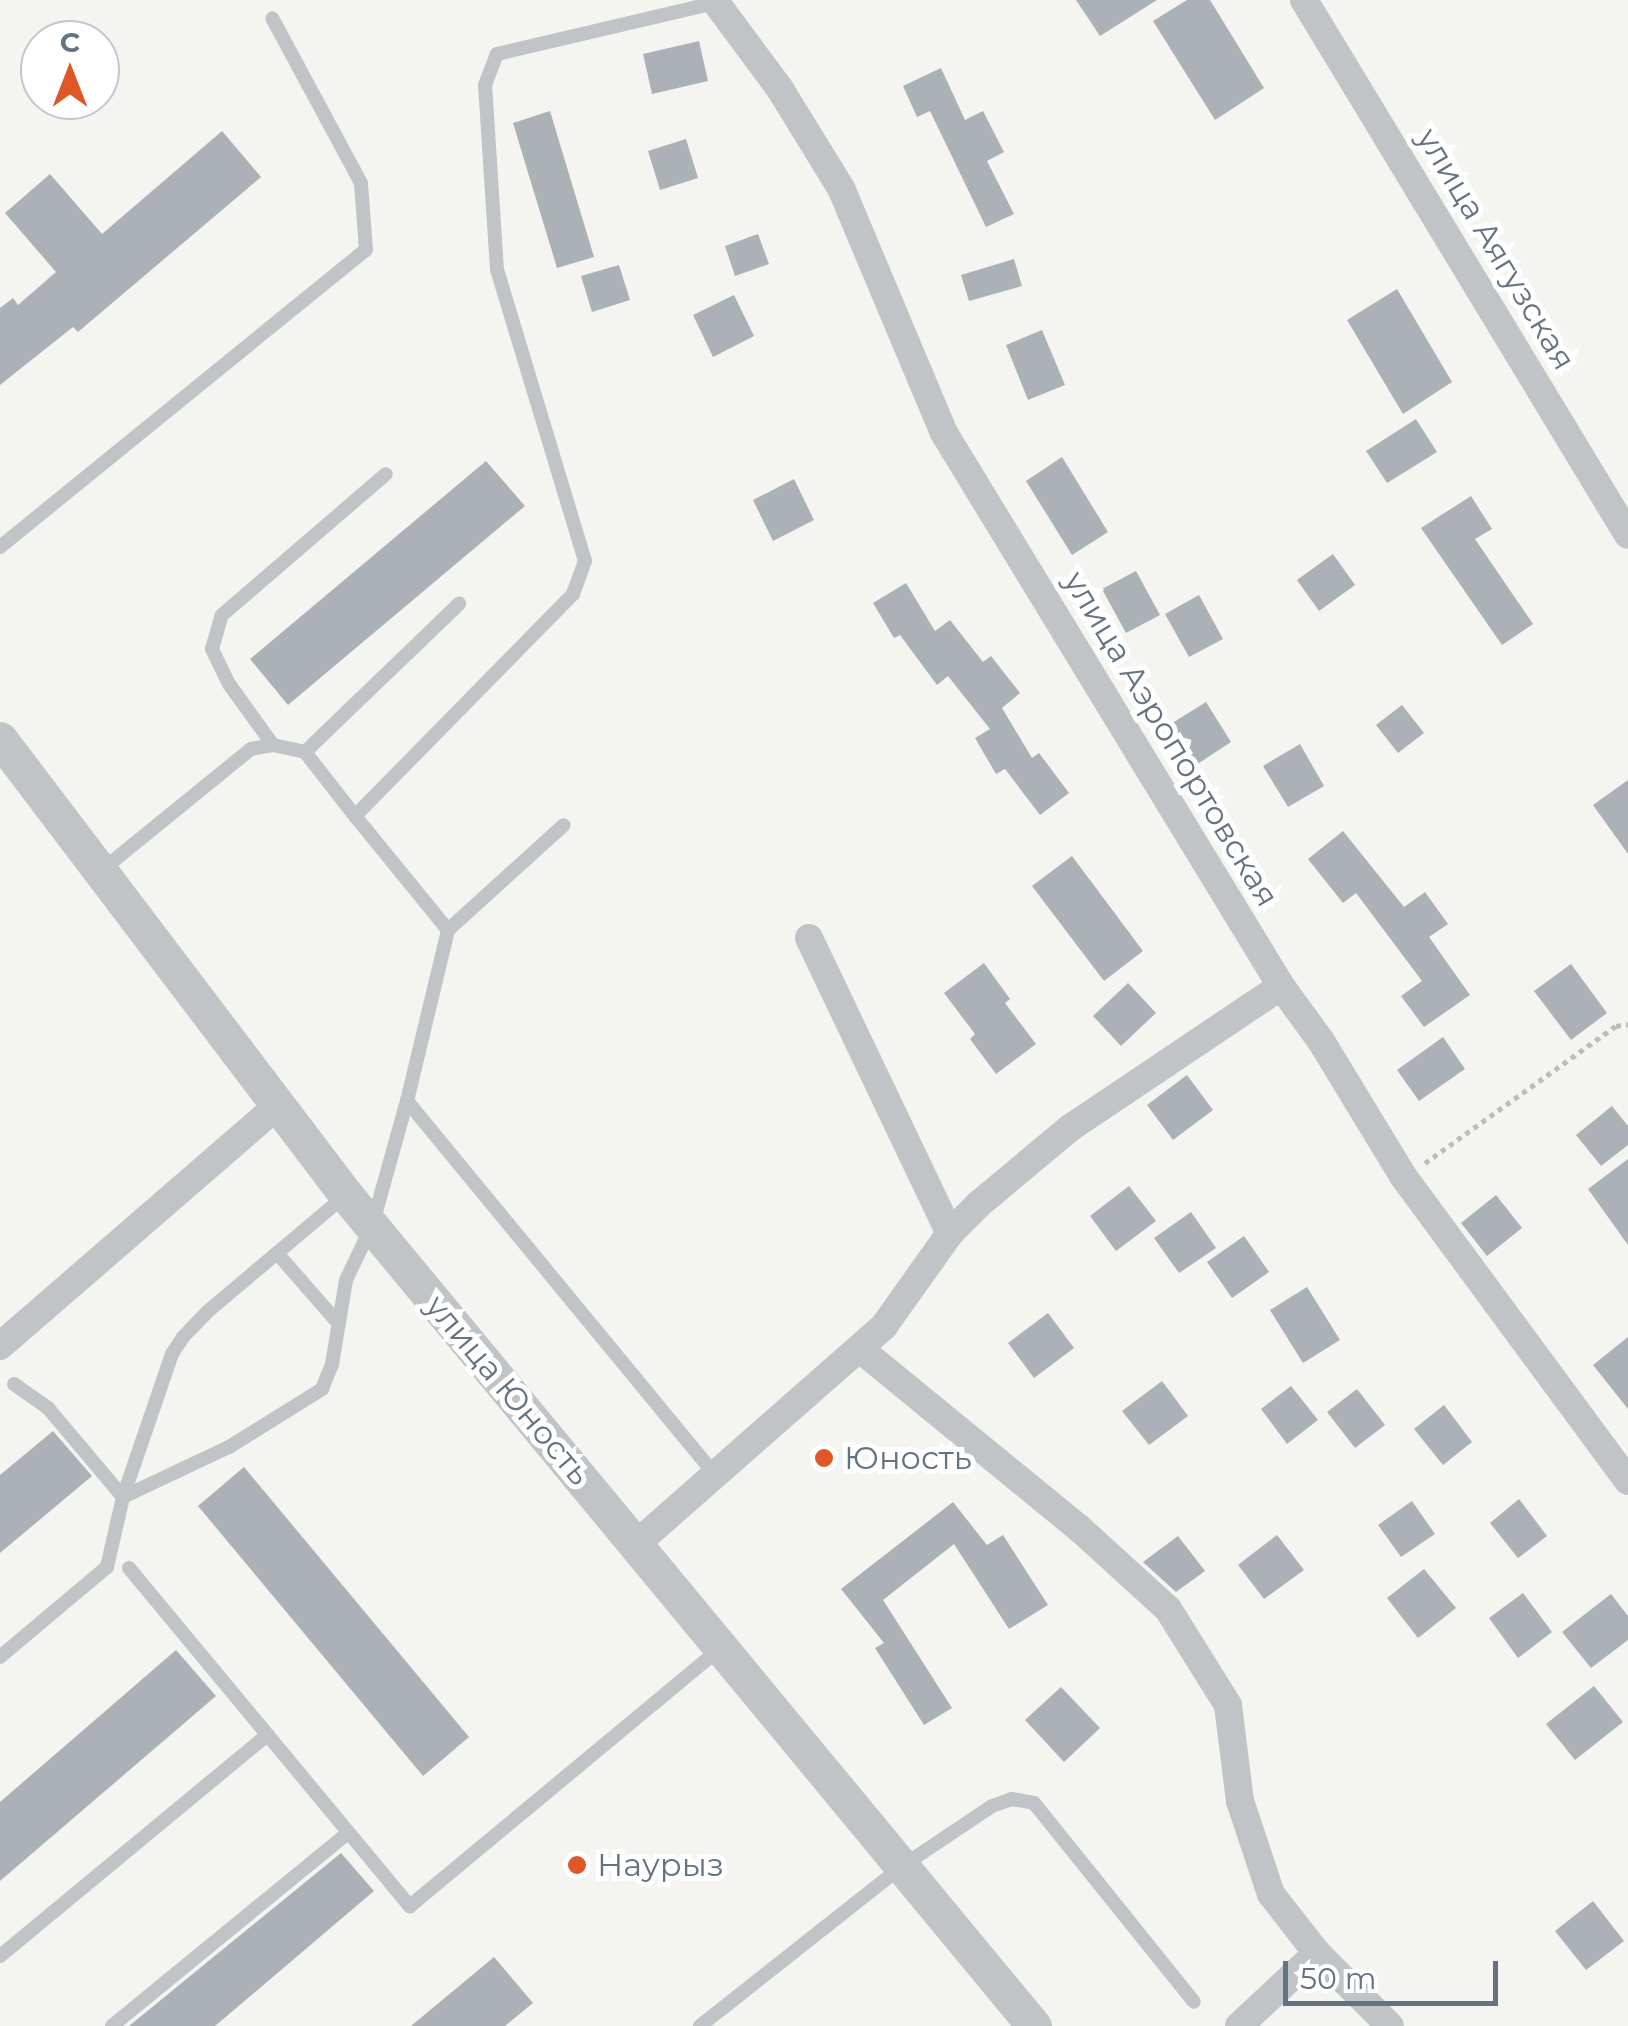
<!DOCTYPE html>
<html>
<head>
<meta charset="utf-8">
<style>
	body { margin:0 }
	#map { position:relative; width:1628px; height:2026px; overflow:hidden; background:#f4f5f1; font-family:Montserrat,sans-serif }
	div>[style] { position:absolute }
	.building>* { inset:0; background:#abb1b6 }
	.path>* { height:5px; margin-top:-2.5px; transform-origin:0; background:repeating-linear-gradient(90deg,#babcbe 0 5px,transparent 0 10px) }
	.service>* { height:14px; margin:-7px; padding:0 7px; transform-origin:7px; border-radius:7px; background:#c0c4c7 }
	.minor>* { height:28px; margin:-14px; padding:0 14px; transform-origin:14px; border-radius:14px; background:#c0c4c7 }
	.tertiary>* { height:35px; margin:-17.5px; padding:0 17.5px; transform-origin:17.5px; border-radius:17.5px; background:#c0c4c7 }
	.dots>* { width:28px; height:28px; translate:-50% -50%; box-sizing:border-box; border:5px solid #fff; border-radius:50% }
	span { translate:-50% -50%; white-space:nowrap; text-align:center; line-height:1.15; -webkit-text-stroke:10px #fff; paint-order:stroke }
	.street-label { font-size:32px; color:#647381 }
	.poi-label { font-size:32px; color:#647381 }
	.left { translate:0 -50%; text-align:left }
	.north { position:absolute; left:20px; top:20px; width:100px; height:100px; box-sizing:border-box; background:#fff; border:2px solid #c1c7cd; border-radius:50%; rotate:0deg; font-size:28px; font-weight:700; line-height:40px; text-align:center; color:#647381 }
	.north::after { content:''; display:block; margin:auto; width:35px; height:45px; background:#df5726; clip-path:polygon(50% 0,100% 100%,50% 72%,0 100%) }
	.scale { position:absolute; left:1283px; top:1961px; width:215px; height:45px; box-sizing:border-box; border:5px solid #647381; border-top:0; padding-left:12px; font-size:30px; line-height:35px; white-space:nowrap; color:#647381; -webkit-text-stroke:8px #fff; paint-order:stroke }
</style>
</head>
<body>
<div id="map">
	<div class="building">
		<i style="clip-path:polygon(1076px 0,1157px 0,1100px 36px)"></i>
		<i style="clip-path:polygon(1187px 0,1210px 0,1264px 88px,1215px 120px,1153px 21px)"></i>
		<i style="clip-path:polygon(699px 41px,708px 81px,652px 94px,643px 54px)"></i>
		<i style="clip-path:polygon(941px 68px,965px 120px,983px 111px,1004px 152px,987px 161px,1014px 214px,986px 227px,930px 111px,917px 117px,903px 86px)"></i>
		<i style="clip-path:polygon(550px 111px,594px 257px,557px 268px,513px 123px)"></i>
		<i style="clip-path:polygon(222px 131px,261px 177px,78px 332px,73px 327px,0 385px,0 308px,13px 298px,18px 305px,56px 272px,5px 213px,50px 174px,102px 234px)"></i>
		<i style="clip-path:polygon(686px 139px,698px 178px,660px 190px,648px 151px)"></i>
		<i style="clip-path:polygon(758px 234px,769px 264px,735px 276px,725px 246px)"></i>
		<i style="clip-path:polygon(1014px 259px,1022px 286px,969px 301px,961px 275px)"></i>
		<i style="clip-path:polygon(619px 265px,630px 300px,592px 312px,581px 276px)"></i>
		<i style="clip-path:polygon(1397px 289px,1452px 382px,1403px 414px,1347px 320px)"></i>
		<i style="clip-path:polygon(734px 295px,754px 336px,713px 357px,693px 315px)"></i>
		<i style="clip-path:polygon(1042px 330px,1065px 385px,1028px 400px,1006px 345px)"></i>
		<i style="clip-path:polygon(1416px 419px,1437px 452px,1387px 483px,1366px 451px)"></i>
		<i style="clip-path:polygon(1062px 457px,1108px 532px,1072px 555px,1026px 481px)"></i>
		<i style="clip-path:polygon(486px 461px,525px 506px,288px 705px,250px 659px)"></i>
		<i style="clip-path:polygon(794px 479px,814px 520px,773px 541px,753px 500px)"></i>
		<i style="clip-path:polygon(1471px 496px,1492px 529px,1475px 539px,1533px 624px,1502px 645px,1421px 528px)"></i>
		<i style="clip-path:polygon(1333px 554px,1355px 585px,1319px 611px,1297px 580px)"></i>
		<i style="clip-path:polygon(1136px 571px,1160px 615px,1126px 633px,1102px 589px)"></i>
		<i style="clip-path:polygon(906px 583px,935px 631px,950px 620px,983px 662px,991px 656px,1020px 693px,1002px 708px,1032px 758px,1039px 753px,1069px 793px,1040px 815px,1005px 769px,996px 774px,975px 738px,990px 729px,948px 676px,937px 685px,900px 635px,894px 638px,873px 603px)"></i>
		<i style="clip-path:polygon(1199px 595px,1223px 639px,1189px 657px,1165px 614px)"></i>
		<i style="clip-path:polygon(1206px 702px,1231px 742px,1196px 765px,1169px 725px)"></i>
		<i style="clip-path:polygon(1402px 705px,1424px 733px,1398px 753px,1376px 725px)"></i>
		<i style="clip-path:polygon(1300px 744px,1324px 786px,1288px 807px,1263px 766px)"></i>
		<i style="clip-path:polygon(1628px 780px,1628px 854px,1593px 805px)"></i>
		<i style="clip-path:polygon(1343px 831px,1404px 907px,1425px 892px,1448px 924px,1429px 937px,1470px 995px,1424px 1027px,1401px 996px,1422px 981px,1356px 893px,1343px 903px,1308px 859px)"></i>
		<i style="clip-path:polygon(1072px 856px,1143px 951px,1104px 981px,1032px 886px)"></i>
		<i style="clip-path:polygon(984px 963px,1010px 999px,1005px 1003px,1036px 1044px,996px 1074px,970px 1039px,975px 1034px,944px 993px)"></i>
		<i style="clip-path:polygon(1571px 964px,1607px 1013px,1571px 1040px,1534px 991px)"></i>
		<i style="clip-path:polygon(1128px 983px,1156px 1013px,1121px 1046px,1093px 1016px)"></i>
		<i style="clip-path:polygon(1443px 1037px,1465px 1069px,1419px 1101px,1397px 1070px)"></i>
		<i style="clip-path:polygon(1187px 1075px,1213px 1110px,1173px 1140px,1147px 1105px)"></i>
		<i style="clip-path:polygon(1612px 1106px,1628px 1126px,1628px 1145px,1601px 1166px,1576px 1135px)"></i>
		<i style="clip-path:polygon(1628px 1159px,1628px 1245px,1588px 1189px)"></i>
		<i style="clip-path:polygon(1129px 1186px,1156px 1221px,1116px 1251px,1090px 1216px)"></i>
		<i style="clip-path:polygon(1496px 1195px,1522px 1228px,1487px 1256px,1461px 1223px)"></i>
		<i style="clip-path:polygon(1191px 1212px,1216px 1248px,1179px 1273px,1154px 1238px)"></i>
		<i style="clip-path:polygon(1244px 1236px,1269px 1272px,1232px 1298px,1207px 1262px)"></i>
		<i style="clip-path:polygon(1307px 1287px,1340px 1340px,1303px 1363px,1270px 1310px)"></i>
		<i style="clip-path:polygon(1048px 1313px,1074px 1348px,1034px 1378px,1008px 1343px)"></i>
		<i style="clip-path:polygon(1628px 1337px,1628px 1409px,1593px 1365px)"></i>
		<i style="clip-path:polygon(1162px 1381px,1188px 1416px,1149px 1445px,1122px 1411px)"></i>
		<i style="clip-path:polygon(1291px 1386px,1318px 1420px,1287px 1444px,1261px 1409px)"></i>
		<i style="clip-path:polygon(1357px 1389px,1385px 1425px,1355px 1448px,1327px 1412px)"></i>
		<i style="clip-path:polygon(1444px 1405px,1472px 1442px,1443px 1465px,1414px 1429px)"></i>
		<i style="clip-path:polygon(53px 1431px,92px 1476px,0 1553px,0 1475px)"></i>
		<i style="clip-path:polygon(244px 1467px,469px 1737px,423px 1776px,198px 1506px)"></i>
		<i style="clip-path:polygon(1519px 1499px,1547px 1536px,1518px 1558px,1490px 1523px)"></i>
		<i style="clip-path:polygon(1412px 1501px,1435px 1534px,1401px 1557px,1378px 1525px)"></i>
		<i style="clip-path:polygon(953px 1502px,987px 1545px,1003px 1535px,1048px 1605px,1009px 1629px,954px 1544px,883px 1600px,952px 1708px,924px 1725px,875px 1648px,884px 1643px,841px 1589px)"></i>
		<i style="clip-path:polygon(1277px 1535px,1304px 1570px,1264px 1599px,1238px 1565px)"></i>
		<i style="clip-path:polygon(1178px 1536px,1205px 1571px,1176px 1592px,1143px 1562px)"></i>
		<i style="clip-path:polygon(1424px 1569px,1456px 1608px,1418px 1638px,1387px 1598px)"></i>
		<i style="clip-path:polygon(1523px 1593px,1552px 1632px,1518px 1658px,1489px 1618px)"></i>
		<i style="clip-path:polygon(1611px 1594px,1628px 1616px,1628px 1640px,1591px 1668px,1562px 1632px)"></i>
		<i style="clip-path:polygon(176px 1650px,216px 1696px,0 1881px,0 1802px)"></i>
		<i style="clip-path:polygon(1594px 1686px,1623px 1722px,1575px 1760px,1546px 1724px)"></i>
		<i style="clip-path:polygon(1061px 1687px,1100px 1728px,1064px 1762px,1025px 1720px)"></i>
		<i style="clip-path:polygon(341px 1853px,374px 1891px,215px 2026px,129px 2026px)"></i>
		<i style="clip-path:polygon(1593px 1901px,1624px 1941px,1586px 1970px,1555px 1931px)"></i>
		<i style="clip-path:polygon(494px 1957px,533px 2003px,505px 2026px,411px 2026px)"></i>
	</div>
	<div class="path">
		<i style="left:1425px;top:1163px;width:235px;rotate:-35.7deg"></i>
		<i style="left:1616px;top:1026px;width:12px;rotate:-9deg"></i>
	</div>
	<div class="service">
		<i style="left:0;top:547px;width:471px;rotate:-39.1deg"></i>
		<i style="left:366px;top:250px;width:67px;rotate:-94.3deg"></i>
		<i style="left:361px;top:183px;width:187px;rotate:-118.3deg"></i>
		<i style="left:273px;top:745px;width:75px;rotate:-125.8deg"></i>
		<i style="left:229px;top:684px;width:39px;rotate:-116deg"></i>
		<i style="left:212px;top:649px;width:35px;rotate:-74deg"></i>
		<i style="left:222px;top:615px;width:216px;rotate:-40.7deg"></i>
		<i style="left:305px;top:752px;width:214px;rotate:-43.9deg"></i>
		<i style="left:102px;top:870px;width:192px;rotate:-39.1deg"></i>
		<i style="left:251px;top:749px;width:22px;rotate:-10deg"></i>
		<i style="left:273px;top:745px;width:33px;rotate:12deg"></i>
		<i style="left:305px;top:752px;width:81px;rotate:52deg"></i>
		<i style="left:448px;top:930px;width:156px;rotate:-42.2deg"></i>
		<i style="left:407px;top:1101px;width:484px;rotate:50.5deg"></i>
		<i style="left:277px;top:1253px;width:94px;rotate:48.9deg"></i>
		<i style="left:14px;top:1384px;width:42px;rotate:35.2deg"></i>
		<i style="left:48px;top:1408px;width:116px;rotate:49.9deg"></i>
		<i style="left:123px;top:1497px;width:117px;rotate:-25.3deg"></i>
		<i style="left:229px;top:1447px;width:110px;rotate:-31.9deg"></i>
		<i style="left:322px;top:1389px;width:27px;rotate:-68deg"></i>
		<i style="left:332px;top:1364px;width:85px;rotate:-80.5deg"></i>
		<i style="left:346px;top:1280px;width:60px;rotate:-64.3deg"></i>
		<i style="left:372px;top:1226px;width:130px;rotate:-74.4deg"></i>
		<i style="left:407px;top:1101px;width:176px;rotate:-76.5deg"></i>
		<i style="left:448px;top:930px;width:147px;rotate:-129.2deg"></i>
		<i style="left:355px;top:816px;width:311px;rotate:-45.5deg"></i>
		<i style="left:573px;top:594px;width:35px;rotate:-70deg"></i>
		<i style="left:585px;top:561px;width:304px;rotate:-106.8deg"></i>
		<i style="left:497px;top:270px;width:185px;rotate:-93.7deg"></i>
		<i style="left:485px;top:85px;width:33px;rotate:-69deg"></i>
		<i style="left:497px;top:54px;width:224px;rotate:-13.2deg"></i>
		<i style="left:129px;top:1568px;width:440px;rotate:50.3deg"></i>
		<i style="left:410px;top:1906px;width:404px;rotate:-39.7deg"></i>
		<i style="left:0;top:1657px;width:140px;rotate:-40.1deg"></i>
		<i style="left:107px;top:1567px;width:72px;rotate:-77.1deg"></i>
		<i style="left:123px;top:1497px;width:151px;rotate:-71.1deg"></i>
		<i style="left:172px;top:1354px;width:20px;rotate:-57deg"></i>
		<i style="left:183px;top:1337px;width:35px;rotate:-46deg"></i>
		<i style="left:207px;top:1312px;width:182px;rotate:-40.1deg"></i>
		<i style="left:0;top:1956px;width:347px;rotate:-39.6deg"></i>
		<i style="left:112px;top:2026px;width:305px;rotate:-39.3deg"></i>
		<i style="left:700px;top:2026px;width:260px;rotate:-38.3deg"></i>
		<i style="left:904px;top:1865px;width:106px;rotate:-33.8deg"></i>
		<i style="left:992px;top:1806px;width:21px;rotate:-19deg"></i>
		<i style="left:1012px;top:1799px;width:22px;rotate:10deg"></i>
		<i style="left:1034px;top:1803px;width:255px;rotate:51.2deg"></i>
	</div>
	<div class="minor">
		<i style="left:714px;top:0;width:111px;rotate:53.4deg"></i>
		<i style="left:780px;top:89px;width:116px;rotate:58.4deg"></i>
		<i style="left:841px;top:188px;width:266px;rotate:67.2deg"></i>
		<i style="left:944px;top:433px;width:648px;rotate:58.64deg"></i>
		<i style="left:1281px;top:986px;width:68px;rotate:54deg"></i>
		<i style="left:1321px;top:1041px;width:158px;rotate:58.7deg"></i>
		<i style="left:1403px;top:1176px;width:379px;rotate:53.6deg"></i>
		<i style="left:1304px;top:0;width:625px;rotate:58.8deg"></i>
		<i style="left:809px;top:938px;width:327px;rotate:64.5deg"></i>
		<i style="left:0;top:1346px;width:365px;rotate:-40.9deg"></i>
		<i style="left:860px;top:1349px;width:284px;rotate:39.3deg"></i>
		<i style="left:1080px;top:1529px;width:119px;rotate:42.3deg"></i>
		<i style="left:1168px;top:1609px;width:113px;rotate:58deg"></i>
		<i style="left:1228px;top:1705px;width:97px;rotate:82.9deg"></i>
		<i style="left:1240px;top:1801px;width:98px;rotate:71.6deg"></i>
		<i style="left:1271px;top:1894px;width:75px;rotate:52.1deg"></i>
		<i style="left:1317px;top:1953px;width:103px;rotate:45deg"></i>
		<i style="left:635px;top:1545px;width:332px;rotate:-41.3deg"></i>
		<i style="left:884px;top:1326px;width:114px;rotate:-54.6deg"></i>
		<i style="left:950px;top:1233px;width:41px;rotate:-45deg"></i>
		<i style="left:979px;top:1204px;width:119px;rotate:-39.9deg"></i>
		<i style="left:1070px;top:1128px;width:254px;rotate:-33.9deg"></i>
		<i style="left:1239px;top:2026px;width:107px;rotate:-43.1deg"></i>
	</div>
	<div class="tertiary">
		<i style="left:0;top:739px;width:572px;rotate:52.81deg"></i>
		<i style="left:346px;top:1195px;width:1079px;rotate:50.38deg"></i>
	</div>
	<div class="dots">
		<i style="left:824px;top:1458px;background:#df5726"></i>
		<i style="left:577px;top:1865px;background:#df5726"></i>
	</div>
	<div class="street-label">
		<span style="left:1496px;top:249px;rotate:59deg">улица Аягузская</span>
		<span style="left:1171px;top:739px;rotate:59deg">улица Аэропортовская</span>
		<span style="left:508px;top:1390px;rotate:50deg">улица Юность</span>
	</div>
	<div class="poi-label">
		<span class="left" style="left:844px;top:1458px">Юность</span>
		<span class="left" style="left:597px;top:1865px">Наурыз</span>
	</div>
	<div class="north">С</div>
	<div class="scale">50 m</div>
</div>
</body>
</html>
